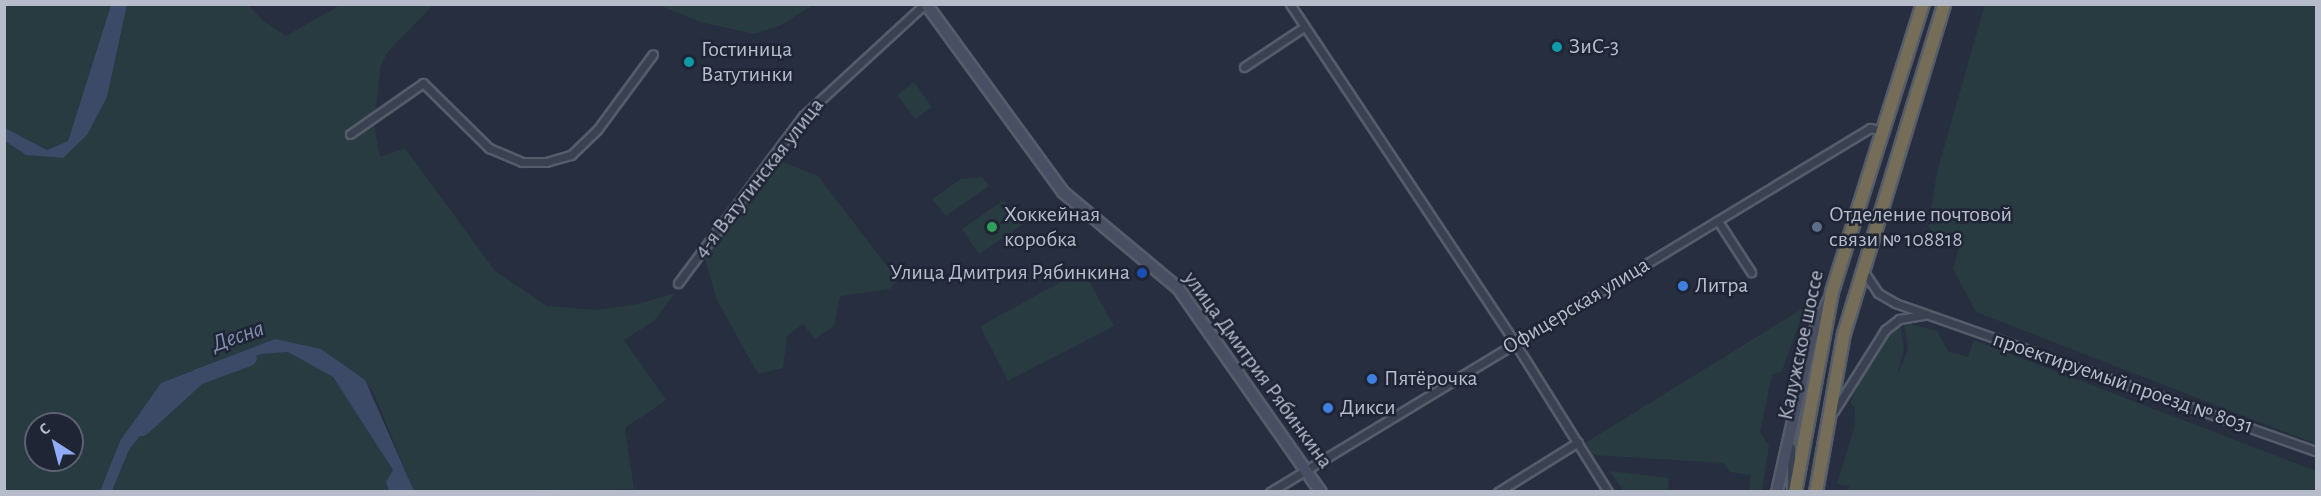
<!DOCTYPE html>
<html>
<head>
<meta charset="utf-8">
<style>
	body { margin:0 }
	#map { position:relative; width:2321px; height:496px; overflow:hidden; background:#262e40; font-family:"Alegreya Sans",sans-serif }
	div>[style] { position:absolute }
	.green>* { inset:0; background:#283b41 }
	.water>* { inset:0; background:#3c4a68 }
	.river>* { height:16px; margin:-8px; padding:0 8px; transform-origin:8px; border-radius:8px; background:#3c4a68 }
	.roads { filter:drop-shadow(2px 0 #555c6a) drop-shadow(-2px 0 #555c6a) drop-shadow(0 2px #555c6a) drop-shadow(0 -2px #555c6a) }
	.street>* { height:7px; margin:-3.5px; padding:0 3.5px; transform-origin:3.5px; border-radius:3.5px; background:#3a4150 }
	.secondary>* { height:10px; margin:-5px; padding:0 5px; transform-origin:5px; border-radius:5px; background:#484f63 }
	.highway>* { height:12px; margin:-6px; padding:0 6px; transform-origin:6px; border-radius:6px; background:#756d57 }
	.dots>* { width:16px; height:16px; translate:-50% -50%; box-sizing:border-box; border:3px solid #1f2535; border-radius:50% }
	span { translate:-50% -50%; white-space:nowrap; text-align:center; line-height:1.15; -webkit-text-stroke:5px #1f2535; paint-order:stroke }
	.poi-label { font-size:22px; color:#b7bcca }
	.left { translate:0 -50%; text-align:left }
	.right { translate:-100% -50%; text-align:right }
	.street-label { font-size:22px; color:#b7bcca }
	.water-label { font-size:24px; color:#7f8eb1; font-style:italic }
	.frame { position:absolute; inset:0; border:6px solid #b7bcca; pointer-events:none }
	.north { position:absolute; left:24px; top:412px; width:60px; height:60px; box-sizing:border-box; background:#1f2535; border:2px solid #5c6171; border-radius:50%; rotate:324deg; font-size:16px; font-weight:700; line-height:24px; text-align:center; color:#b7bcca }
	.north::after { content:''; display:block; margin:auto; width:21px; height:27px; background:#90acf6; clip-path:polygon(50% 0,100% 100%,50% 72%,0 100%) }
</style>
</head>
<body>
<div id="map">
	<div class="green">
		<i style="clip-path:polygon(1985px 4px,2316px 5px,2316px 444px,1976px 312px,1953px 269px,1959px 247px,1928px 228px,1937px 172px)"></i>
		<i style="clip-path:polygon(4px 5px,111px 5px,68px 141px,47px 150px,5px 128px)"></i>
		<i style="clip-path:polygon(evenodd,127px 5px,249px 5px,262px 20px,286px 36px,340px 5px,433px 5px,387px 53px,381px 65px,374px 124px,380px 157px,405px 148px,495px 271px,547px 306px,596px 310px,639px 304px,675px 293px,654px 321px,624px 340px,666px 400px,625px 428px,634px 489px,414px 491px,372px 389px,275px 339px,161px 383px,120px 441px,100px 491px,5px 491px,4px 141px,26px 155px,62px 158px,107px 97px,127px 5px,36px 424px,72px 424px,72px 460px,36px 460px,36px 424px)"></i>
		<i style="clip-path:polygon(659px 5px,813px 5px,780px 26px,754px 34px,700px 22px)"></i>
		<i style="clip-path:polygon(914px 82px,932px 107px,915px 119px,897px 95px)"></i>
		<i style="clip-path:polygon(780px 161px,818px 176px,897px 279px,890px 289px,840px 296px,834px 326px,815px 339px,803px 324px,787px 336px,783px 368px,758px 374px,717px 300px,702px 249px)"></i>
		<i style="clip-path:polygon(982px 177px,989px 186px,946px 216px,932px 199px,961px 179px)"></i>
		<i style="clip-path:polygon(1004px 200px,1022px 225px,979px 254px,962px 229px)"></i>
		<i style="clip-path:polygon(1083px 270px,1114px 326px,1008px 381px,980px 326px)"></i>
		<i style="clip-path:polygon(1805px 307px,1782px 371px,1772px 375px,1760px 432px,1769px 446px,1762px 491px,1749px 491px,1751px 475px,1730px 472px,1723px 463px,1593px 455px,1585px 443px)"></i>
		<i style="clip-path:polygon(1904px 322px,1937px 331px,1948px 351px,1968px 357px,1974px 340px,2316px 471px,2316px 492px,1848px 492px,1849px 486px,1837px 484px,1854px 428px,1855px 407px,1850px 403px,1869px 353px,1888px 329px,1900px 323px,1904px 349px,1896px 378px,1908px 350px)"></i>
		<i style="clip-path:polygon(288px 352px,333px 377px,393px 470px,386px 482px,389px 491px,112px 492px,129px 450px,171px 396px,204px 373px,262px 354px)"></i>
		<i style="clip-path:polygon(1609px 471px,1669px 478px,1668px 491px,1624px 491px)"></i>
	</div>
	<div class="water">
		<i style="clip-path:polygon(111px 5px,127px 5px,107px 97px,87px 135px,63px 158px,26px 155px,5px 141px,5px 128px,47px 150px,68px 141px)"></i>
		<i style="clip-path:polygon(275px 339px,321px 349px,365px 380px,414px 491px,389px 491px,386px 482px,393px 470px,333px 377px,288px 352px,262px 354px,204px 373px,171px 396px,129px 450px,112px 491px,100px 491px,120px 441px,161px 383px)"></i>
	</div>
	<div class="river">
		<i style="left:142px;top:428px;width:76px;rotate:-42.3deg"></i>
		<i style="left:198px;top:377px;width:54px;rotate:-20.4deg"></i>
	</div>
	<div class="roads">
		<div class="street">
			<i style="left:1290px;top:4px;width:407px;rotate:56.4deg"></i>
			<i style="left:1515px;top:343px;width:176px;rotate:58deg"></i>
			<i style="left:1244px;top:67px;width:72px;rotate:-33.7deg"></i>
			<i style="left:350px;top:134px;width:89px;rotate:-34.9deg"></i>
			<i style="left:423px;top:83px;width:93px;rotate:44.6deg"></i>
			<i style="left:489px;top:148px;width:36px;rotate:23deg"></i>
			<i style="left:522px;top:162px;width:24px"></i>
			<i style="left:546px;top:162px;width:26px;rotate:-16deg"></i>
			<i style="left:571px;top:155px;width:36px;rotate:-44deg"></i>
			<i style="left:597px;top:130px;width:94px;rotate:-53.6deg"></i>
			<i style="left:1718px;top:221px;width:61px;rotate:57.1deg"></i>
			<i style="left:1864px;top:272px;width:25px;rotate:56deg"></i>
			<i style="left:1878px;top:293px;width:20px;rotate:30deg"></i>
			<i style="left:1895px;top:303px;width:446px;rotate:19.4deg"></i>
			<i style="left:678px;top:283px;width:209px;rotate:-53.2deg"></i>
			<i style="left:803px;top:116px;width:166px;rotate:-42.6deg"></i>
			<i style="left:1834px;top:411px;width:96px;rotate:-57.8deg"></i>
			<i style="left:1885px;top:330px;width:18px;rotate:-38deg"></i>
			<i style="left:1899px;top:319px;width:25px;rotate:-9deg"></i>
			<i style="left:1791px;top:489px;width:42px;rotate:-90deg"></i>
			<i style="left:1270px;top:492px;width:702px;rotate:-31.24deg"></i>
			<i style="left:1870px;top:128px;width:14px;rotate:12deg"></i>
			<i style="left:1498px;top:492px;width:94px;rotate:-32deg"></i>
		</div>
		<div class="secondary">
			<i style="left:926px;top:4px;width:233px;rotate:53.9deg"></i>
			<i style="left:1063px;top:192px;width:150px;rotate:39.9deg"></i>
			<i style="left:1178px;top:288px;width:249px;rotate:55deg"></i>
			<i style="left:1777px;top:492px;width:160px;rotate:-77.4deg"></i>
			<i style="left:1812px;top:336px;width:38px;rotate:-65deg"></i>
		</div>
		<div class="highway">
			<i style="left:1795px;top:492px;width:203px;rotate:-79.5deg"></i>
			<i style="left:1832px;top:292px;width:302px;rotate:-72.5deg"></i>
			<i style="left:1816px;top:492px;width:160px;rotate:-80deg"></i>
			<i style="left:1844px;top:334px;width:345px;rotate:-73.1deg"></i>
		</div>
	</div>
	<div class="dots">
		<i style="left:1557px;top:47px;background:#0f9aa8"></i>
		<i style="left:689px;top:62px;background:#0f9aa8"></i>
		<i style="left:992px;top:227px;background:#2e9e5b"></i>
		<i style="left:1817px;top:227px;background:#5c6f8a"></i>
		<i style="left:1142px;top:273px;background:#1a4fb4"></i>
		<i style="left:1683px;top:286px;background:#3f7fe0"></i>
		<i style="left:1372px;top:379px;background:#3f7fe0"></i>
		<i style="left:1328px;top:408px;background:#3f7fe0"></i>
	</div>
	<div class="poi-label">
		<span class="left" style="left:1569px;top:47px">ЗиС-3</span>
		<span class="left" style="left:701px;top:62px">Гостиница<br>Ватутинки</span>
		<span class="left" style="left:1004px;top:227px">Хоккейная<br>коробка</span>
		<span class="left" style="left:1829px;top:227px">Отделение почтовой<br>связи № 108818</span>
		<span class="right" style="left:1130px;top:273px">Улица Дмитрия Рябинкина</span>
		<span class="left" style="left:1695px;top:286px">Литра</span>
		<span class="left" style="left:1384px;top:379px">Пятёрочка</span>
		<span class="left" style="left:1340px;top:408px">Дикси</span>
	</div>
	<div class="street-label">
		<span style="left:759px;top:178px;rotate:-52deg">4-я Ватутинская улица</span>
		<span style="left:1576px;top:306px;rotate:-31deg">Офицерская улица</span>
		<span style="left:1801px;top:345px;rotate:-78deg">Калужское шоссе</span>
		<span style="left:1258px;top:370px;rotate:54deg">улица Дмитрия Рябинкина</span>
		<span style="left:2123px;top:383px;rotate:19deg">проектируемый проезд № 8031</span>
	</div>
	<div class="water-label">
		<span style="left:238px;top:337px;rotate:-19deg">Десна</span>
	</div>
	<div class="frame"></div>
	<div class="north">С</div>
</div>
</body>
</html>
